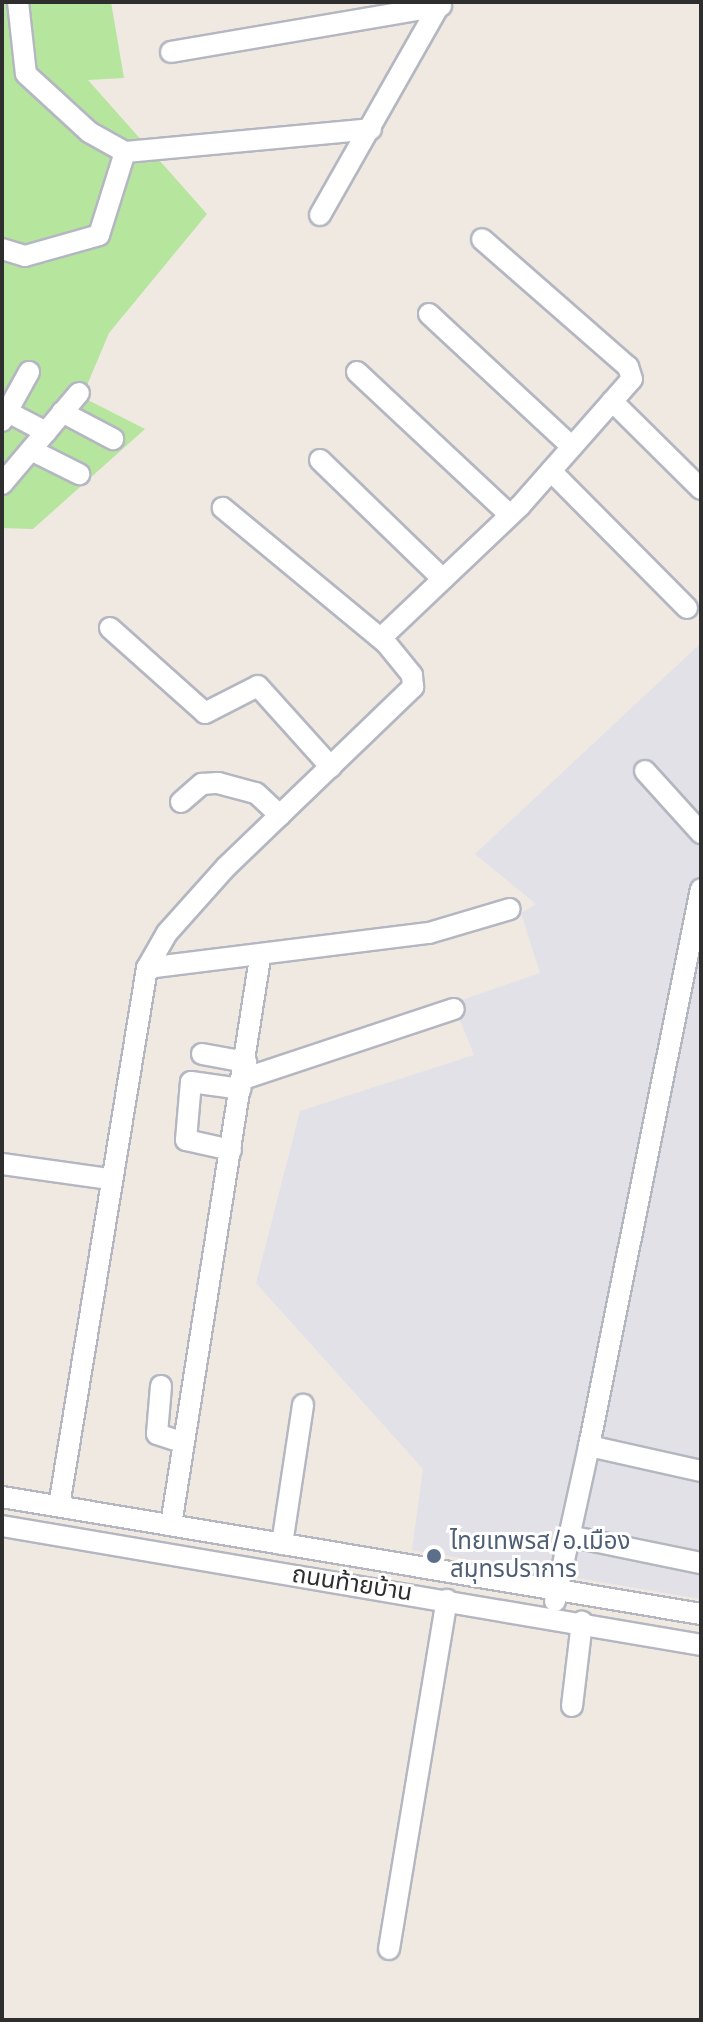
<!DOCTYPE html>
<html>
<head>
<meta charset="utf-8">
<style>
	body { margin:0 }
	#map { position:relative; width:703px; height:2022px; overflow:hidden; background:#efe9e1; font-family:"Fira Sans","Noto Sans Thai",sans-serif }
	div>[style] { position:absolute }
	.industrial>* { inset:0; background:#e3e1e8 }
	.green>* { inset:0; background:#b6e59e }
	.roads { filter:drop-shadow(2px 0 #b4b7c1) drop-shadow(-2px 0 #b4b7c1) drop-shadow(0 2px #b4b7c1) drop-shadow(0 -2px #b4b7c1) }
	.minor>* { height:20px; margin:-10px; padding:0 10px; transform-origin:10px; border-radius:10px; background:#fff }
	.dots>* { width:22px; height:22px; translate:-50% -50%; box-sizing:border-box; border:4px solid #fff; border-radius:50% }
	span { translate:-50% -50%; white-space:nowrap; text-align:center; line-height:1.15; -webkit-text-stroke:6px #fff; paint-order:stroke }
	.service-label { font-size:24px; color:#4e5e75 }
	.left { translate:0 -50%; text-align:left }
	.street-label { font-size:24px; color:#2e2e2e }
	.frame { position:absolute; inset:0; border:4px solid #2e2e2e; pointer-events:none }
</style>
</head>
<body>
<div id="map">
	<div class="industrial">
		<i style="clip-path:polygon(701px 643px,701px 1599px,412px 1550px,423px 1469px,256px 1283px,300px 1111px,474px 1055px,453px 1003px,540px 973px,521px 913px,536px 904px,475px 854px)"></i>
	</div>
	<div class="green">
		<i style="clip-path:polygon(2px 2px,111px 2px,124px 78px,88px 80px,207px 214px,109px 333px,82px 397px,145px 429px,33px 529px,2px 528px)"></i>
	</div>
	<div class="roads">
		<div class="minor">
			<i style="left:18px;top:2px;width:72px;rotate:83.7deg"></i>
			<i style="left:26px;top:74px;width:86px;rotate:42.6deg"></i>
			<i style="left:89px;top:132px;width:41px;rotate:29.1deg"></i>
			<i style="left:125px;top:152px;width:247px;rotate:-5.3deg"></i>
			<i style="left:171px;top:52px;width:274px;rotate:-9.7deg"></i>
			<i style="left:320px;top:215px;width:245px;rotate:-60.4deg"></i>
			<i style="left:2px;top:249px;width:24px;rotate:17deg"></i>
			<i style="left:25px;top:256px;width:77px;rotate:-15.8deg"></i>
			<i style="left:99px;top:235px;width:87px;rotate:-72.6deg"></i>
			<i style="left:429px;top:314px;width:195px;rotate:42.9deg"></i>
			<i style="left:357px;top:372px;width:209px;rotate:43.1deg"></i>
			<i style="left:612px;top:401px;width:125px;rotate:44.7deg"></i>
			<i style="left:2px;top:409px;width:50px;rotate:27.6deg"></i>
			<i style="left:62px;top:412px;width:58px;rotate:27.9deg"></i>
			<i style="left:2px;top:421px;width:56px;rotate:-61.1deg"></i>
			<i style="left:31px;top:450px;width:54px;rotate:26.6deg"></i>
			<i style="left:320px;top:460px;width:171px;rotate:44.1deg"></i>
			<i style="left:551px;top:471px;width:193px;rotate:45.2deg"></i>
			<i style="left:2px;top:484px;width:119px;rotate:-49.8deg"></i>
			<i style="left:110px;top:628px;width:127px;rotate:41.8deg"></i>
			<i style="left:205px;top:713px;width:59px;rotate:-27deg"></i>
			<i style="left:258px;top:686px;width:109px;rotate:48deg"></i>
			<i style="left:381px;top:638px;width:192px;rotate:-43.5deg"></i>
			<i style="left:520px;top:506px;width:169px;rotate:-48.6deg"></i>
			<i style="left:632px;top:379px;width:13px;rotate:-108deg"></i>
			<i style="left:628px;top:367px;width:194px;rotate:-138.8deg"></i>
			<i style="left:645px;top:771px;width:84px;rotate:47.9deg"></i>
			<i style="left:181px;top:802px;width:28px;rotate:-41deg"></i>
			<i style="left:202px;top:784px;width:16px;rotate:-4deg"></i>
			<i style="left:218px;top:783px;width:39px;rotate:15deg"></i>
			<i style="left:256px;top:793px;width:33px;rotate:43deg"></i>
			<i style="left:147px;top:968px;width:284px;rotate:-7.1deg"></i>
			<i style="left:429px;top:933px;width:84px;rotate:-16.5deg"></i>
			<i style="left:202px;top:1054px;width:45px;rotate:10.3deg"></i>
			<i style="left:243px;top:1079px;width:222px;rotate:-18.4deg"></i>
			<i style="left:231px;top:1150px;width:46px;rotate:-167.5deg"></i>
			<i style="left:186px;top:1140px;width:58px;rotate:-85.1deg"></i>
			<i style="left:191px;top:1082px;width:50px;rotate:8deg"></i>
			<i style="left:2px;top:1164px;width:108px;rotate:8deg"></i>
			<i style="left:161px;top:1386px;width:48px;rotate:94.8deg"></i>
			<i style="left:157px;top:1434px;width:28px;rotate:18deg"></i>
			<i style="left:589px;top:1446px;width:568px;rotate:-78.63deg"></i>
			<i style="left:2px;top:1497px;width:709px;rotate:9.5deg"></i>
			<i style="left:59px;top:1506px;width:545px;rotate:-80.71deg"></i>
			<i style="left:147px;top:968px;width:40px;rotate:-60.3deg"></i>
			<i style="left:167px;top:933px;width:89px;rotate:-48.2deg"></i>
			<i style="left:226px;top:867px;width:260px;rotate:-43.9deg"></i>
			<i style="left:413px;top:687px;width:12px;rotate:-95deg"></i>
			<i style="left:412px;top:675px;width:41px;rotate:-129.1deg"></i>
			<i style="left:386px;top:643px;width:212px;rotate:-140.4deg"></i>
			<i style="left:171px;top:1525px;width:574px;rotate:-81.08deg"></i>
			<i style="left:2px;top:1526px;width:709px;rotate:9.66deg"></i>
			<i style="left:569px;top:1536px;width:135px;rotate:11.6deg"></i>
			<i style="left:282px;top:1544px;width:141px;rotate:-81.4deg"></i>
			<i style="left:555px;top:1601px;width:159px;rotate:-77.6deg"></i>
			<i style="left:589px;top:1446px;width:115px;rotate:12.6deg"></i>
			<i style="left:572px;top:1706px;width:85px;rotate:-83.2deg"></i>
			<i style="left:389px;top:1949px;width:354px;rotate:-80.6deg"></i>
		</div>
	</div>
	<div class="dots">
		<i style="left:434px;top:1556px;background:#5c6f8a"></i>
	</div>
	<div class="service-label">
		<span class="left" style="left:450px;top:1556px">ไทยเทพรส/อ.เมือง<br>สมุทรปราการ</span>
	</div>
	<div class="street-label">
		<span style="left:352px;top:1584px;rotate:9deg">ถนนท้ายบ้าน</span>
	</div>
	<div class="frame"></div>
</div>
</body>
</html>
